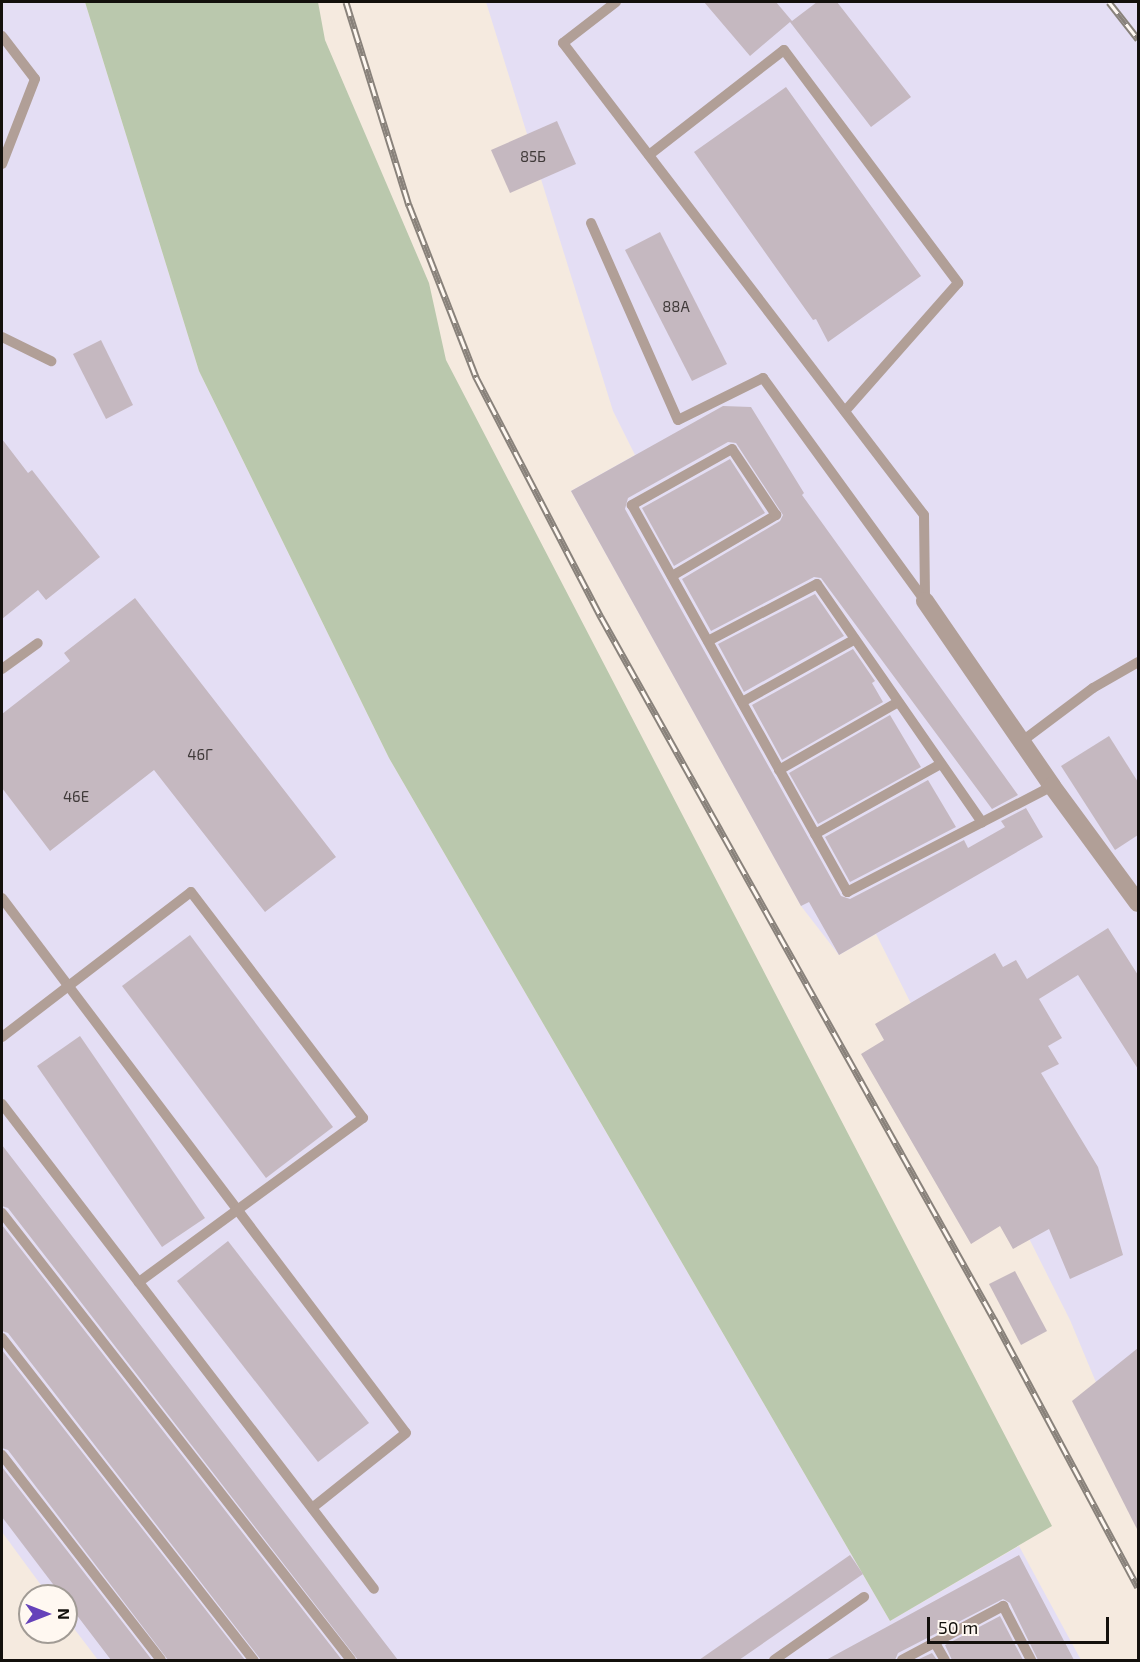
<!DOCTYPE html>
<html>
<head>
<meta charset="utf-8">
<style>
	body { margin:0 }
	#map { position:relative; width:1140px; height:1662px; overflow:hidden; background:#f5eadf; font-family:"Exo 2",sans-serif }
	div>[style] { position:absolute }
	.industrial>* { inset:0; background:#e4def4 }
	.green>* { inset:0; background:#bac8ad }
	.building>* { inset:0; background:#c5b8c0 }
	.lane>* { height:10px; margin:-5px; padding:0 5px; transform-origin:5px; border-radius:5px; background:#b19f97 }
	.street>* { height:18px; margin:-9px; padding:0 9px; transform-origin:9px; border-radius:9px; background:#b19f97 }
	.rail>* { height:7px; margin-top:-3.5px; transform-origin:0; background:repeating-linear-gradient(90deg,#fff8f1 0 14px,#89827b 0 28px); box-sizing:border-box; border-block:2px solid #89827b }
	span { translate:-50% -50%; white-space:nowrap; text-align:center; line-height:1.15; -webkit-text-stroke:4.5px #fff8f1; paint-order:stroke }
	.number-label { font-size:15px; color:#403a39 }
	.number-label span { -webkit-text-stroke-width:0 }
	.frame { position:absolute; inset:0; border:3px solid #13100c; pointer-events:none }
	.north { position:absolute; left:18px; top:1584px; width:60px; height:60px; box-sizing:border-box; background:#fff8f1; border:2px solid #a19b95; border-radius:50%; rotate:90deg; font-size:16px; font-weight:700; line-height:24px; text-align:center; color:#13100c }
	.north::after { content:''; display:block; margin:auto; width:21px; height:27px; background:#6542ba; clip-path:polygon(50% 0,100% 100%,50% 72%,0 100%) }
	.scale { position:absolute; left:927px; top:1617px; width:182px; height:27px; box-sizing:border-box; border:3px solid #13100c; border-top:0; padding-left:8px; font-size:18px; line-height:21px; white-space:nowrap; color:#13100c; -webkit-text-stroke:4px #fff8f1; paint-order:stroke }
</style>
</head>
<body>
<div id="map">
	<div class="industrial">
		<i style="clip-path:polygon(2px 2px,85px 2px,199px 371px,389px 758px,890px 1621px,1019px 1546px,1081px 1660px,98px 1660px,66px 1618px,66px 1596px,49px 1596px,2px 1532px)"></i>
		<i style="clip-path:polygon(486px 2px,1138px 2px,1138px 1483px,1070px 1320px,876px 934px,839px 955px,801px 906px,571px 491px,635px 455px,613px 411px)"></i>
	</div>
	<div class="green">
		<i style="clip-path:polygon(85px 2px,318px 2px,325px 40px,429px 283px,446px 360px,1052px 1526px,890px 1621px,389px 758px,199px 371px)"></i>
	</div>
	<div class="building">
		<i style="clip-path:polygon(704px 2px,776px 2px,792px 21px,817px 2px,837px 2px,911px 97px,871px 127px,790px 22px,750px 56px)"></i>
		<i style="clip-path:polygon(786px 87px,921px 276px,828px 342px,816px 319px,813px 320px,694px 152px)"></i>
		<i style="clip-path:polygon(557px 121px,576px 164px,510px 193px,491px 150px)"></i>
		<i style="clip-path:polygon(660px 232px,727px 364px,692px 381px,625px 250px)"></i>
		<i style="clip-path:polygon(101px 340px,133px 405px,106px 419px,73px 354px)"></i>
		<i style="clip-path:polygon(723px 406px,751px 407px,804px 493px,802px 495px,1018px 795px,992px 809px,821px 578px,814px 577px,711px 631px,682px 579px,780px 521px,783px 515px,736px 443px,728px 442px,628px 498px,625px 509px,841px 896px,850px 899px,964px 840px,968px 848px,1005px 827px,1001px 821px,1026px 808px,1043px 837px,839px 955px,809px 902px,801px 906px,571px 491px)"></i>
		<i style="clip-path:polygon(2px 439px,28px 473px,32px 470px,100px 557px,46px 600px,38px 590px,2px 619px)"></i>
		<i style="clip-path:polygon(730px 459px,765px 513px,674px 566px,642px 508px)"></i>
		<i style="clip-path:polygon(815px 594px,844px 636px,744px 692px,718px 644px)"></i>
		<i style="clip-path:polygon(135px 598px,336px 857px,265px 912px,154px 770px,50px 851px,2px 788px,2px 714px,70px 661px,64px 653px)"></i>
		<i style="clip-path:polygon(853px 649px,875px 681px,872px 683px,883px 702px,782px 760px,752px 705px)"></i>
		<i style="clip-path:polygon(890px 715px,921px 767px,818px 824px,789px 773px)"></i>
		<i style="clip-path:polygon(1109px 736px,1138px 782px,1138px 835px,1115px 850px,1061px 766px)"></i>
		<i style="clip-path:polygon(928px 780px,956px 827px,850px 882px,825px 837px)"></i>
		<i style="clip-path:polygon(1108px 928px,1138px 975px,1138px 1069px,1078px 975px,1039px 999px,1062px 1038px,1048px 1046px,1059px 1064px,1041px 1073px,1098px 1167px,1123px 1255px,1070px 1279px,1049px 1229px,1013px 1249px,1000px 1226px,971px 1244px,861px 1054px,884px 1040px,875px 1024px,995px 953px,1003px 967px,1016px 960px,1027px 979px)"></i>
		<i style="clip-path:polygon(190px 935px,333px 1127px,266px 1178px,122px 986px)"></i>
		<i style="clip-path:polygon(80px 1036px,205px 1218px,162px 1247px,37px 1066px)"></i>
		<i style="clip-path:polygon(2px 1145px,398px 1660px,358px 1660px,8px 1208px,2px 1206px)"></i>
		<i style="clip-path:polygon(2px 1225px,342px 1660px,261px 1660px,8px 1333px,2px 1331px)"></i>
		<i style="clip-path:polygon(228px 1241px,369px 1423px,318px 1462px,177px 1281px)"></i>
		<i style="clip-path:polygon(1015px 1271px,1047px 1331px,1021px 1345px,989px 1284px)"></i>
		<i style="clip-path:polygon(1138px 1348px,1138px 1531px,1072px 1401px)"></i>
		<i style="clip-path:polygon(2px 1350px,245px 1660px,168px 1660px,8px 1450px,2px 1448px)"></i>
		<i style="clip-path:polygon(2px 1467px,152px 1660px,111px 1660px,66px 1601px,66px 1596px,62px 1596px,2px 1517px)"></i>
		<i style="clip-path:polygon(850px 1555px,863px 1574px,739px 1660px,699px 1660px)"></i>
		<i style="clip-path:polygon(1019px 1555px,1074px 1660px,1038px 1660px,1010px 1603px,1003px 1599px,898px 1653px,895px 1660px,826px 1660px)"></i>
		<i style="clip-path:polygon(1000px 1616px,1023px 1660px,952px 1660px,945px 1645px)"></i>
		<i style="clip-path:polygon(932px 1653px,937px 1660px,917px 1660px)"></i>
	</div>
	<div class="lane">
		<i style="left:616px;top:2px;width:67px;rotate:142.3deg"></i>
		<i style="left:563px;top:43px;width:594px;rotate:52.59deg"></i>
		<i style="left:924px;top:515px;width:86px;rotate:89.3deg"></i>
		<i style="left:2px;top:36px;width:54px;rotate:52.5deg"></i>
		<i style="left:35px;top:79px;width:91px;rotate:111.2deg"></i>
		<i style="left:649px;top:155px;width:171px;rotate:-37.9deg"></i>
		<i style="left:784px;top:50px;width:291px;rotate:53.2deg"></i>
		<i style="left:958px;top:283px;width:171px;rotate:131.4deg"></i>
		<i style="left:591px;top:223px;width:215px;rotate:66.2deg"></i>
		<i style="left:678px;top:420px;width:95px;rotate:-26.3deg"></i>
		<i style="left:763px;top:378px;width:276px;rotate:54deg"></i>
		<i style="left:2px;top:337px;width:55px;rotate:26.1deg"></i>
		<i style="left:672px;top:576px;width:121px;rotate:-30.4deg"></i>
		<i style="left:776px;top:515px;width:79px;rotate:-123.7deg"></i>
		<i style="left:732px;top:449px;width:115px;rotate:150.8deg"></i>
		<i style="left:632px;top:505px;width:443px;rotate:60.9deg"></i>
		<i style="left:847px;top:892px;width:231px;rotate:-27.3deg"></i>
		<i style="left:708px;top:641px;width:123px;rotate:-27.6deg"></i>
		<i style="left:817px;top:584px;width:290px;rotate:55.3deg"></i>
		<i style="left:2px;top:669px;width:44px;rotate:-35.8deg"></i>
		<i style="left:742px;top:702px;width:129px;rotate:-29.1deg"></i>
		<i style="left:1021px;top:742px;width:90px;rotate:-36.9deg"></i>
		<i style="left:1093px;top:688px;width:52px;rotate:-30deg"></i>
		<i style="left:779px;top:770px;width:137px;rotate:-29.7deg"></i>
		<i style="left:815px;top:834px;width:144px;rotate:-29.1deg"></i>
		<i style="left:2px;top:898px;width:670px;rotate:52.94deg"></i>
		<i style="left:406px;top:1433px;width:120px;rotate:141.4deg"></i>
		<i style="left:2px;top:1037px;width:238px;rotate:-37.5deg"></i>
		<i style="left:191px;top:892px;width:284px;rotate:52.7deg"></i>
		<i style="left:363px;top:1118px;width:278px;rotate:143.8deg"></i>
		<i style="left:2px;top:1104px;width:611px;rotate:52.51deg"></i>
		<i style="left:2px;top:1213px;width:567px;rotate:52.02deg"></i>
		<i style="left:2px;top:1338px;width:409px;rotate:52deg"></i>
		<i style="left:2px;top:1455px;width:259px;rotate:52.2deg"></i>
		<i style="left:935px;top:1643px;width:20px;rotate:60deg"></i>
		<i style="left:774px;top:1660px;width:110px;rotate:-35deg"></i>
		<i style="left:902px;top:1660px;width:115px;rotate:-28.1deg"></i>
		<i style="left:1003px;top:1606px;width:61px;rotate:62.6deg"></i>
	</div>
	<div class="street">
		<i style="left:925px;top:601px;width:224px;rotate:55.5deg"></i>
		<i style="left:1052px;top:786px;width:145px;rotate:53.7deg"></i>
	</div>
	<div class="rail">
		<i style="left:346px;top:2px;width:213px;rotate:72.8deg"></i>
		<i style="left:409px;top:205px;width:185px;rotate:68.7deg"></i>
		<i style="left:476px;top:377px;width:271px;rotate:62.5deg"></i>
		<i style="left:601px;top:617px;width:805px;rotate:60.76deg"></i>
		<i style="left:994px;top:1319px;width:304px;rotate:61.8deg"></i>
		<i style="left:1109px;top:2px;width:47px;rotate:51.9deg"></i>
	</div>
	<div class="number-label">
		<span style="left:533px;top:157px">85Б</span>
		<span style="left:676px;top:307px">88А</span>
		<span style="left:200px;top:755px">46Г</span>
		<span style="left:76px;top:797px">46Е</span>
	</div>
	<div class="frame"></div>
	<div class="north">N</div>
	<div class="scale">50 m</div>
</div>
</body>
</html>
